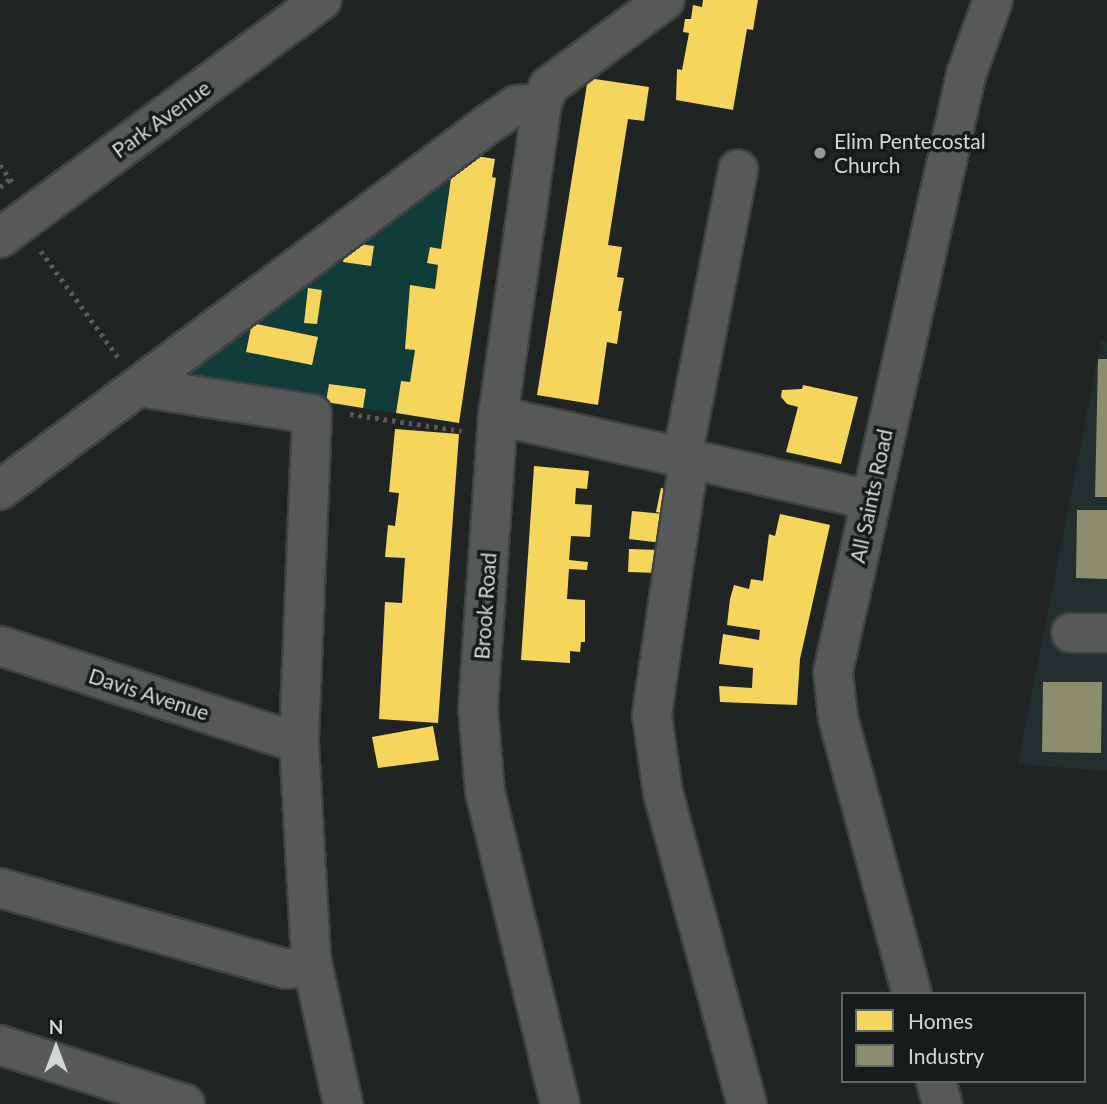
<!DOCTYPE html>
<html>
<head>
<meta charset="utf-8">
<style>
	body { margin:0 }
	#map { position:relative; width:1107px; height:1104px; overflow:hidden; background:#202524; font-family:Lato,sans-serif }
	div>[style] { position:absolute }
	.built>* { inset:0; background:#222f2e }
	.green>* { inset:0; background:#103d3a }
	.homes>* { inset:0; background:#f6d55c }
	.industry>* { inset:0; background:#8c8c6e }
	.path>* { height:4.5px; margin-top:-2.25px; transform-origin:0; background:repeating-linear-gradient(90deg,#585b5a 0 3.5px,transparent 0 8.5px) }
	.roads { filter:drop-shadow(2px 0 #3e4241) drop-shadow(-2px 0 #3e4241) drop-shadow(0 2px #3e4241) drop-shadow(0 -2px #3e4241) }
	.minor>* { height:38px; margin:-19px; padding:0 19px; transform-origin:19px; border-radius:19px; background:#575959 }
	.dots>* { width:19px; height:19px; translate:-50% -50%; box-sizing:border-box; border:4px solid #151c1b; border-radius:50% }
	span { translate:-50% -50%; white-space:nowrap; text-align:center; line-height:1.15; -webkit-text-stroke:7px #151c1b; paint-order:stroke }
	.street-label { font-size:21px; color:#d2d7d6 }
	.poi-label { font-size:21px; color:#d2d7d6 }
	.left { translate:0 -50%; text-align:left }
	.legend { position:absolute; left:841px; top:992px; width:245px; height:91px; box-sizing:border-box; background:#151c1b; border:2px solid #616766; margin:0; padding:9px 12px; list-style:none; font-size:21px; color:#d2d7d6 }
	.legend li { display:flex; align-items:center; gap:14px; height:35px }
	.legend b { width:35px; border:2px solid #616766 }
	.north { position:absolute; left:21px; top:1013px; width:70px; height:70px; -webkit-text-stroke:5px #151c1b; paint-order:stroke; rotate:0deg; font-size:19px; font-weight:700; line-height:28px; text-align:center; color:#d2d7d6 }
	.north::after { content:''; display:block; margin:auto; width:24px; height:32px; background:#d2d7d6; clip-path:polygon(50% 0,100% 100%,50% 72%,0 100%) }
</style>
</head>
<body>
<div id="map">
	<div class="built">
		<i style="clip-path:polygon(1101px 342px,1107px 342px,1107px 771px,1018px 764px)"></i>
	</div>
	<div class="green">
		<i style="clip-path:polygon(452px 171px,441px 249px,430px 247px,427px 263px,438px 265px,435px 289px,410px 286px,406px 349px,415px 350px,410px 382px,401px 381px,396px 413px,162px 379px)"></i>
	</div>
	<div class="homes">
		<i style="clip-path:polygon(703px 0,758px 0,753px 30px,747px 29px,733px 110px,676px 100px,677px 69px,682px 70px,689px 33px,683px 32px,685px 19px,691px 19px,693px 5px,702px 7px)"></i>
		<i style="clip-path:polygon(588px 78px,649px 87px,644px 121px,628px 119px,608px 245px,622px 247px,617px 277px,624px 278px,618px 311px,622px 311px,617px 344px,607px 342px,598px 405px,537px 395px)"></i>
		<i style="clip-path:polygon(464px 154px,495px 159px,492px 177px,496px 178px,459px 423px,396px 413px,401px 381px,410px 382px,415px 350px,405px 349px,410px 285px,435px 289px,438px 265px,427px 263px,430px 247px,441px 249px,452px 171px)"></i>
		<i style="clip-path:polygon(346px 242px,374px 246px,371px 266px,343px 262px)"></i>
		<i style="clip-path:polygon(308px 288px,322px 290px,317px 324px,304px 323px)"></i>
		<i style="clip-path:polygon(252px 323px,318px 337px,312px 365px,246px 352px)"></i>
		<i style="clip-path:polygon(329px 384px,366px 389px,363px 408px,326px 402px)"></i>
		<i style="clip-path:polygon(803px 385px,858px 397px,841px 464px,786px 452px,798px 407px,787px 404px,781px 397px,782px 390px,802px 389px)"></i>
		<i style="clip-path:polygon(395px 429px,459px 434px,438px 723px,379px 719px,385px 602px,402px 603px,405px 558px,385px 557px,388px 525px,395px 526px,399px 493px,389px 492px)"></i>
		<i style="clip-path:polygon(534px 466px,589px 471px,587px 489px,576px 488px,575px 504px,592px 505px,590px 537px,571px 536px,569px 560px,588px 562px,587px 570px,569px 569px,567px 599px,585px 600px,585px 642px,581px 642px,580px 652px,570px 651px,570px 663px,521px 660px)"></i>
		<i style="clip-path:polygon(661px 488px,675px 491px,671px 515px,656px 512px)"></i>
		<i style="clip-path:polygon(632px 511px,664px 514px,662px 543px,629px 539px)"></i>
		<i style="clip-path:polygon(780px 514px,830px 525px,800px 659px,797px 705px,720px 702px,719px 686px,752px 688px,753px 668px,719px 664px,723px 634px,759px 640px,760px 630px,727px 625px,730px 599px,734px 585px,749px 589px,751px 579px,763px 581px,769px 534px,775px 536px)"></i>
		<i style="clip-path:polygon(629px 549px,658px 550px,657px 573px,628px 572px)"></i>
		<i style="clip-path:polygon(433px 726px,439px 760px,378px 768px,372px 737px)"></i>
	</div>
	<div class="industry">
		<i style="clip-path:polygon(1098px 359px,1107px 359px,1107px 497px,1095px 497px)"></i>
		<i style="clip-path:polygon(1077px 510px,1107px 510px,1107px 579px,1076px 578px)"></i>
		<i style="clip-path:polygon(1043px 682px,1102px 682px,1101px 753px,1042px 752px)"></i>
	</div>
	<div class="path">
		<i style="left:0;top:165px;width:22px;rotate:54deg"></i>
		<i style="left:0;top:187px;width:13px;rotate:-39deg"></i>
		<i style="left:41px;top:251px;width:131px;rotate:54deg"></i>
		<i style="left:350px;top:414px;width:113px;rotate:8.6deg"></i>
	</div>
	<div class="roads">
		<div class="minor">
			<i style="left:0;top:238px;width:400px;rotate:-36.5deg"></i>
			<i style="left:139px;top:387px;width:175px;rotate:8.9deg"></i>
			<i style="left:312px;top:414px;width:329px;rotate:92.3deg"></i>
			<i style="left:299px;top:743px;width:215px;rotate:86.8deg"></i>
			<i style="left:311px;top:958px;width:149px;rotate:77.6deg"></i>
			<i style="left:498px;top:416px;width:381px;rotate:12.7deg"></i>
			<i style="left:682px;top:458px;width:294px;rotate:-79deg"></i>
			<i style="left:689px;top:460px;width:258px;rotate:98.3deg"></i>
			<i style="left:652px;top:715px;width:79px;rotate:82deg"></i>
			<i style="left:663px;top:793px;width:322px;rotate:74.9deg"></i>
			<i style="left:0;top:490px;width:609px;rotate:-36.85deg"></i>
			<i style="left:487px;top:125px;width:36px;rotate:-34deg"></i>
			<i style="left:517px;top:105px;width:25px;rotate:-5deg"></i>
			<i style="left:1071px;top:633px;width:36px"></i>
			<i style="left:0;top:646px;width:314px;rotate:18deg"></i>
			<i style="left:0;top:888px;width:297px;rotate:15.8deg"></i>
			<i style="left:286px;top:969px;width:15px;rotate:-8deg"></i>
			<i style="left:301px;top:967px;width:13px;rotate:-42deg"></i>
			<i style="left:912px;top:994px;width:287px;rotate:-105deg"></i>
			<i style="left:838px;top:717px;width:45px;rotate:-96.3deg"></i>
			<i style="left:833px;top:672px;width:612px;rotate:-77.44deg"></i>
			<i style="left:966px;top:75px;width:80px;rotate:-70.2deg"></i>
			<i style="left:0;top:1045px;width:194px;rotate:17.7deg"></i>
			<i style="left:936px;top:1081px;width:24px;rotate:75deg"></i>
			<i style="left:560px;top:1104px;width:321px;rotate:-103.5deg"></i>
			<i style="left:485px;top:792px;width:84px;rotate:-94.8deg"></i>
			<i style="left:478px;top:708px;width:293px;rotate:-86.1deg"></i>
			<i style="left:498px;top:416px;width:316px;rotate:-82deg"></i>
			<i style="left:542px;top:103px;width:18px;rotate:-68deg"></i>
			<i style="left:549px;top:86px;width:144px;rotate:-36.6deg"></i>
		</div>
	</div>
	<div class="dots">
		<i style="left:820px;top:153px;background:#949998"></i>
	</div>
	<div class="street-label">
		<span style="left:161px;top:119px;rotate:-36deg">Park Avenue</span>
		<span style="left:871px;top:496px;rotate:-78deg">All Saints Road</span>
		<span style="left:485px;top:606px;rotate:-86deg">Brook Road</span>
		<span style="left:149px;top:694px;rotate:18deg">Davis Avenue</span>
	</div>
	<div class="poi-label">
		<span class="left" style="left:834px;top:153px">Elim Pentecostal<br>Church</span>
	</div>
	<ul class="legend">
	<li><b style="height:19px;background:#f6d55c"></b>Homes</li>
	<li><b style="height:19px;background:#8c8c6e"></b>Industry</li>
	</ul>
	<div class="north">N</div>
</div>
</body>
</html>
